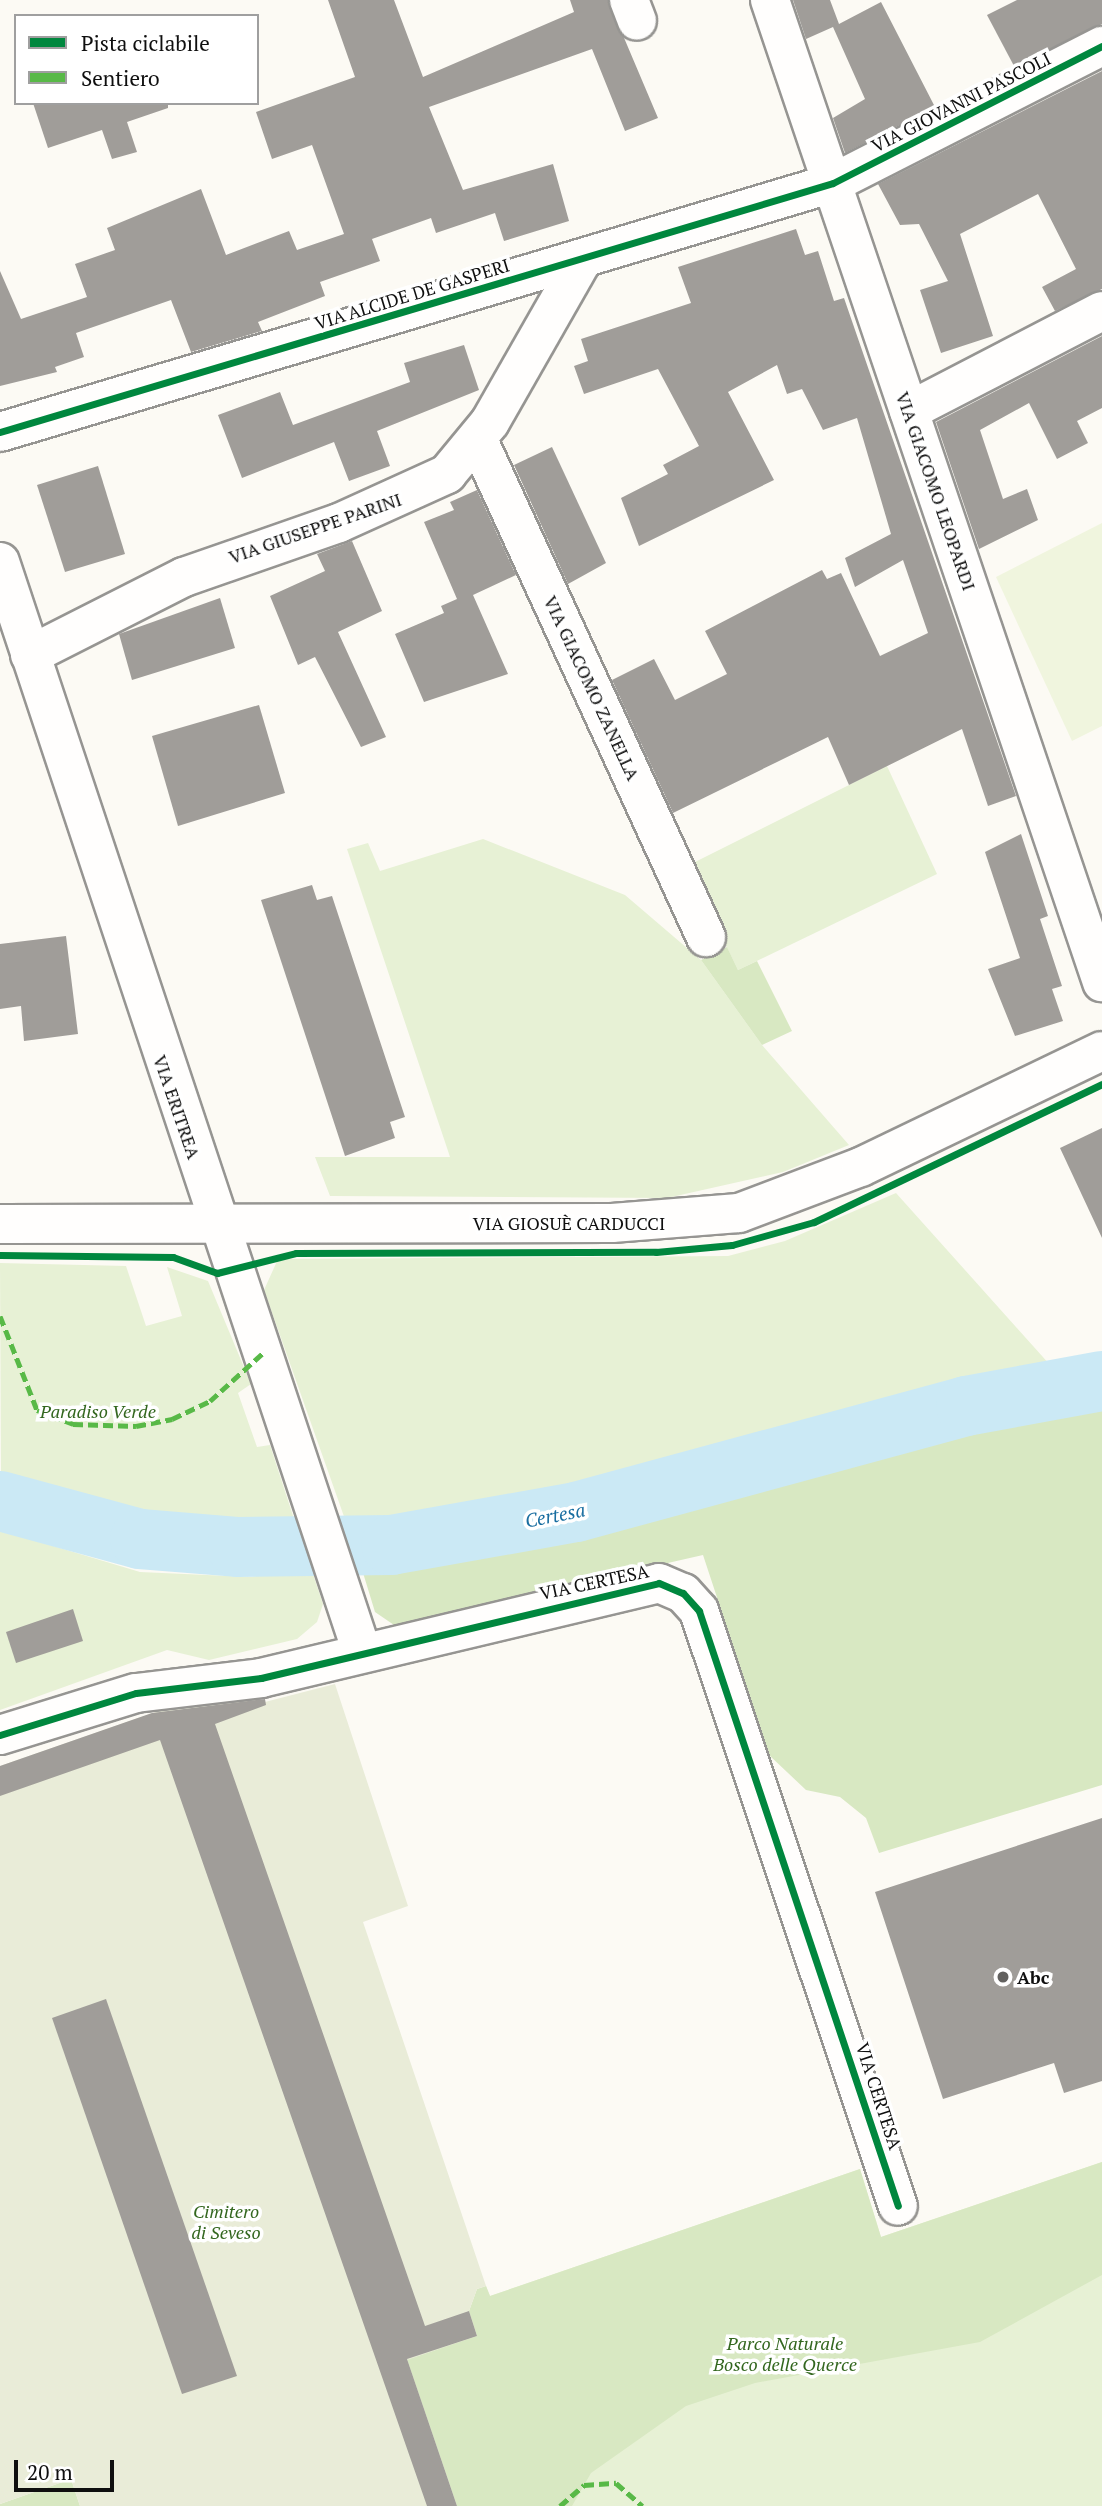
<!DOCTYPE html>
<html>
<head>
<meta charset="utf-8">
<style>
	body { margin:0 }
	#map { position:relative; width:1102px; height:2506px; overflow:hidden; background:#fcfaf4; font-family:"PT Serif",serif }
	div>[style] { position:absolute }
	.green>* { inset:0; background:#e7f1d5 }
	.forest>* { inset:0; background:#d8e8c2 }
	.cemetery>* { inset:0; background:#e9ecd8 }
	.pitch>* { inset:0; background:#f0f5de }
	.river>* { height:60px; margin:-30px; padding:0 30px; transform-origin:30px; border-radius:30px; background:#cbe9f5 }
	.building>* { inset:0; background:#a09d99 }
	.roads { filter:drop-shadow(2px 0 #969592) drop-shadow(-2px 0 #969592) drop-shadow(0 2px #969592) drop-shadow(0 -2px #969592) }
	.minor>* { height:38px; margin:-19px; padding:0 19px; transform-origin:19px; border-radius:19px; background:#fffefd }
	.tertiary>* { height:38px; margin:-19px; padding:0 19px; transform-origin:19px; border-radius:19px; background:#fffefd }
	.quiet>* { height:5px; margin-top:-2.5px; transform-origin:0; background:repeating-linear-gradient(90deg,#58b947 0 10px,transparent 0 15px) }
	.cycleway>* { height:7px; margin:-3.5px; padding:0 3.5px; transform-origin:3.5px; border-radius:3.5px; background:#00873e }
	.dots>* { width:19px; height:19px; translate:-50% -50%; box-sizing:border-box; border:4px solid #fff; border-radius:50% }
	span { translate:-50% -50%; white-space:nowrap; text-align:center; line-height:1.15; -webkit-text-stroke:7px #fff; paint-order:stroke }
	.street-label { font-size:18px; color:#0f0f0f }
	.park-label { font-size:18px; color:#33671f; font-style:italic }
	.poi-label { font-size:18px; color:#0f0f0f; font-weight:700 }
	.left { translate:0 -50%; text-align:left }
	.water-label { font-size:19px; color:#196ea0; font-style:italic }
	.legend { position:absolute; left:14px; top:14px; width:245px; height:91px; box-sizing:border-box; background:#fff; border:2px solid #9f9f9f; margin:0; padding:9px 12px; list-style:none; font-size:21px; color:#0f0f0f }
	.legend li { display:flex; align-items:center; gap:14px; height:35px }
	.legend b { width:35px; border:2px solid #9f9f9f }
	.scale { position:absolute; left:14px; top:2460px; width:100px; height:32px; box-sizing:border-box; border:4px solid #0f0f0f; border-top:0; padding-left:9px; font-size:21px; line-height:24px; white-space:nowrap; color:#0f0f0f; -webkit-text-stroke:5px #fff; paint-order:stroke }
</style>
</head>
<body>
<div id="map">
	<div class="green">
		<i style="clip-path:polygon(887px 766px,937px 874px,738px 970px,687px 866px)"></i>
		<i style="clip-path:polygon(483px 839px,625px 895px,701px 960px,762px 1045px,849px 1145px,783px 1172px,667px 1198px,330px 1196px,315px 1157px,450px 1157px,347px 849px,368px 843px,380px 871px)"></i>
		<i style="clip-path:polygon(896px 1193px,1051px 1366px,683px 1465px,461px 1511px,347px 1525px,264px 1290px,278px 1259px,728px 1256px,785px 1241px)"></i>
		<i style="clip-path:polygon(0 1263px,126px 1266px,146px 1326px,182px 1316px,167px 1267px,208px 1281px,251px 1384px,238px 1393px,257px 1447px,270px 1445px,296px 1525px,128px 1517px,64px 1504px,1px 1480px)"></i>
		<i style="clip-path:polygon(0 1530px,140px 1572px,251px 1577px,310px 1565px,323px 1604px,317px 1622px,297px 1639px,209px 1660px,167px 1650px,0 1710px)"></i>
		<i style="clip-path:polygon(1102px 2162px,1102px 2506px,457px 2506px,407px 2359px,477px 2336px,469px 2311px,486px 2286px,490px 2296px,860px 2169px,881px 2237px)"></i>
	</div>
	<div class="forest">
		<i style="clip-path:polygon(727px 947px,738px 970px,757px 961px,792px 1031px,762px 1045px,701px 960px)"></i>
		<i style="clip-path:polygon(1102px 1395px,1102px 1785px,879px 1853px,866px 1818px,840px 1797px,806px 1790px,769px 1755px,703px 1555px,394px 1625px,375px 1612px,360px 1563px,429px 1559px,565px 1529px)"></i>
		<i style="clip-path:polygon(1102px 2162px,1102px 2275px,980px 2342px,755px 2383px,686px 2406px,591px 2473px,572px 2506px,457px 2506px,407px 2359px,477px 2336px,469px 2311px,477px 2289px,486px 2286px,490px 2296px,860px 2169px,881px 2237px)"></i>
		<i style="clip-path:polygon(71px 2479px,80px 2506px,0 2506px,0 2504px)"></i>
	</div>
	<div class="cemetery">
		<i style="clip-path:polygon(335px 1684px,408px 1906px,363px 1922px,486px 2286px,477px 2289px,469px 2311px,477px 2336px,407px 2360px,457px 2506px,80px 2506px,71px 2479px,0 2504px,0 1766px,176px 1705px,258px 1696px,261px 1703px)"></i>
	</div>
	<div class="pitch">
		<i style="clip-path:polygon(1102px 523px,1102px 726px,1072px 741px,996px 577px)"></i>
	</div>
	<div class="river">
		<i style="left:0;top:1501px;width:145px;rotate:15.2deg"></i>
		<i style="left:140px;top:1539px;width:97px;rotate:4.7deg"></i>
		<i style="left:237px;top:1547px;width:154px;rotate:-0.7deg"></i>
		<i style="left:391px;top:1545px;width:188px;rotate:-10.1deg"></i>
		<i style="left:576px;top:1512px;width:404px;rotate:-15.2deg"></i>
		<i style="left:966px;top:1406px;width:138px;rotate:-10.4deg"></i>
	</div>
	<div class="building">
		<i style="clip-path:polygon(328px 0,394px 0,423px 77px,574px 12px,570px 0,608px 0,658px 118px,625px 131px,592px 49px,429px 107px,463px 190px,553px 164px,569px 221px,504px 241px,495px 213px,436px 233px,431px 218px,372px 239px,380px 261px,320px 282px,325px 296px,258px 322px,262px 331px,191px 352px,171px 300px,76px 333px,84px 357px,55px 367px,57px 372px,0 386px,0 271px,21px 319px,87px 297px,75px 264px,115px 250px,107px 228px,201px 189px,226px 255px,289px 231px,297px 250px,344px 234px,312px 145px,272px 159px,256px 112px,355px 77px)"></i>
		<i style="clip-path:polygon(793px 0,830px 0,839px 24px,881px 2px,935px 107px,845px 153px,833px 118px,865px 99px,833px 27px,806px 39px)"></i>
		<i style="clip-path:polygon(1017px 0,1102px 0,1102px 24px,1014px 66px,987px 15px)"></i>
		<i style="clip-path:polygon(1102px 71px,1102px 289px,1055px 311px,1042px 287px,1076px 269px,1038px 194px,960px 234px,993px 336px,941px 353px,920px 290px,948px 281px,919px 224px,900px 225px,878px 184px)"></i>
		<i style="clip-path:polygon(33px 103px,168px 103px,168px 108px,127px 122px,137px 152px,112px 159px,102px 130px,48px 148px)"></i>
		<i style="clip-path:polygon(796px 229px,805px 255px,818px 251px,834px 301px,844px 298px,1016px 796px,988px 806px,962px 729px,849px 785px,828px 737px,673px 813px,612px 680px,654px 659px,675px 700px,727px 674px,705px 631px,822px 570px,827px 579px,841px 573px,880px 656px,928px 633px,903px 560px,855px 587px,845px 558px,891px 534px,857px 418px,823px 430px,802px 389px,787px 394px,777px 365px,728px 392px,774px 480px,639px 546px,621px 498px,668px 474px,663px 465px,699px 446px,658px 369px,584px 394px,574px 366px,588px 361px,581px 339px,691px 303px,678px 267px)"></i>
		<i style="clip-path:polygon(1102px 336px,1102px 408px,1077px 421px,1088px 443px,1057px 459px,1029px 403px,980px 430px,1003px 499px,1027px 489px,1038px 520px,979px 549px,936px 422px)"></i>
		<i style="clip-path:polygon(464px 345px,479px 390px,377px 431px,390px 466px,349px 481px,334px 442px,242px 478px,218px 415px,280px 392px,293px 425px,410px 382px,404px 363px)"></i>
		<i style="clip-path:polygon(552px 447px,606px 563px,568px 584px,514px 465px)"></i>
		<i style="clip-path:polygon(98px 466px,125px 554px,65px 572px,37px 485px)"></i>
		<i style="clip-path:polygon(477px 490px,516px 575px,473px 595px,508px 674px,424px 702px,395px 634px,444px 613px,441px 606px,457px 599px,424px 522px,454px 510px,450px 502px)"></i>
		<i style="clip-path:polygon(352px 541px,382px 611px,338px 632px,386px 737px,361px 747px,315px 657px,298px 665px,270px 596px,325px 571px,317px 554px)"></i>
		<i style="clip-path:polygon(220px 598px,235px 648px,132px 680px,119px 634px)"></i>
		<i style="clip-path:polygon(259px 705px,285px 793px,178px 826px,152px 736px)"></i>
		<i style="clip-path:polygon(1021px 834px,1048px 916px,1040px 919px,1062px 986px,1052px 989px,1063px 1021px,1015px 1036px,988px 969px,1020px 958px,985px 852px)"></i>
		<i style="clip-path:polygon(312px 885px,317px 900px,332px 896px,405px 1117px,390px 1122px,395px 1138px,345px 1156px,261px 900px)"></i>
		<i style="clip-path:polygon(66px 936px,78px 1034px,24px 1041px,21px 1006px,0 1009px,0 944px)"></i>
		<i style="clip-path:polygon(1102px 1128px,1102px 1238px,1060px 1148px)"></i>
		<i style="clip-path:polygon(73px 1609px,83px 1641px,16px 1663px,6px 1632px)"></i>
		<i style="clip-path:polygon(265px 1699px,266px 1705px,215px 1724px,425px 2326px,469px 2311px,477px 2336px,407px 2359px,457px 2506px,427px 2506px,160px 1740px,0 1796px,0 1766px,152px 1713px)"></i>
		<i style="clip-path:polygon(1102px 1818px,1102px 2081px,1064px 2093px,1054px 2063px,943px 2099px,875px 1892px)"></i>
		<i style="clip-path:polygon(106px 1999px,237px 2376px,182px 2394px,52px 2018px)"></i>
	</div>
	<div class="roads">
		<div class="minor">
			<i style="left:629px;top:0;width:22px;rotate:69deg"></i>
			<i style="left:770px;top:0;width:1037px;rotate:71.32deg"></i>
			<i style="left:909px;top:411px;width:217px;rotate:-27.4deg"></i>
			<i style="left:0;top:432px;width:869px;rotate:-16.64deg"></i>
			<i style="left:833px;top:183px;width:302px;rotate:-27deg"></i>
			<i style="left:478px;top:440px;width:547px;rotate:65.36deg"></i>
			<i style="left:0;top:562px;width:1145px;rotate:71.63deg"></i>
			<i style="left:30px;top:655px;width:173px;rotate:-26.9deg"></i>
			<i style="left:184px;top:577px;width:164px;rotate:-19.2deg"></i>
			<i style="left:339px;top:523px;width:119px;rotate:-24.4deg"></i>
			<i style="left:447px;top:474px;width:67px;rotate:-50.4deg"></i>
			<i style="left:490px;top:422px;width:188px;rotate:-60.3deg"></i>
			<i style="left:0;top:1735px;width:142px;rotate:-17.2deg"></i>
			<i style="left:136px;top:1693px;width:126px;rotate:-6.8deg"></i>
			<i style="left:261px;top:1678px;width:409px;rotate:-13.4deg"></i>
			<i style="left:659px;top:1583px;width:26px;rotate:23deg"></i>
			<i style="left:683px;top:1593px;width:24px;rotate:48deg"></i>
			<i style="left:699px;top:1611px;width:627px;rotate:71.51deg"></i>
		</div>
		<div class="tertiary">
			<i style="left:0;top:1224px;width:612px;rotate:-0.09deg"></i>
			<i style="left:612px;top:1223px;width:127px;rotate:-4.5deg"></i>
			<i style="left:739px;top:1213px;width:130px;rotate:-20.7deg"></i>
			<i style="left:861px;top:1167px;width:267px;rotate:-25.7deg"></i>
		</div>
	</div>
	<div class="quiet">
		<i style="left:0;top:1316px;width:101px;rotate:68.5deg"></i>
		<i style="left:37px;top:1410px;width:39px;rotate:21deg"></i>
		<i style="left:73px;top:1424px;width:63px;rotate:1.8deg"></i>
		<i style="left:136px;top:1426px;width:37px;rotate:-11deg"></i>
		<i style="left:172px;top:1419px;width:42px;rotate:-25.3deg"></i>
		<i style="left:210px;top:1401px;width:72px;rotate:-42.2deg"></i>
		<i style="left:560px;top:2506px;width:32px;rotate:-41deg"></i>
		<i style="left:584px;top:2485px;width:32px;rotate:-4deg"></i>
		<i style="left:616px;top:2483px;width:35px;rotate:41deg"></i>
	</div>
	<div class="cycleway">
		<i style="left:0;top:432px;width:869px;rotate:-16.64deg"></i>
		<i style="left:833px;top:183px;width:302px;rotate:-27deg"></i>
		<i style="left:0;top:1255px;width:173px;rotate:0.7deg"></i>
		<i style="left:173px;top:1257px;width:47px;rotate:20deg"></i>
		<i style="left:217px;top:1273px;width:81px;rotate:-14.2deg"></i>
		<i style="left:296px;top:1253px;width:360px;rotate:-0.2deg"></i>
		<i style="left:656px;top:1252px;width:76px;rotate:-5.3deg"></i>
		<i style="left:732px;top:1245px;width:85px;rotate:-15.7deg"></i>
		<i style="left:814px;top:1222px;width:319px;rotate:-25.6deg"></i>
		<i style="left:0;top:1735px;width:142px;rotate:-17.2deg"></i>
		<i style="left:136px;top:1693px;width:126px;rotate:-6.8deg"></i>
		<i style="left:261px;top:1678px;width:409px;rotate:-13.4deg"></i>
		<i style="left:659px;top:1583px;width:26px;rotate:23deg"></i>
		<i style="left:683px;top:1593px;width:24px;rotate:48deg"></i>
		<i style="left:699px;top:1611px;width:627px;rotate:71.51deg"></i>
	</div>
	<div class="dots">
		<i style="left:1003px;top:1977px;background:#62615f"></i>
	</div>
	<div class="street-label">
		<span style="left:961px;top:102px;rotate:-27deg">VIA GIOVANNI PASCOLI</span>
		<span style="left:412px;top:294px;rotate:-17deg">VIA ALCIDE DE GASPERI</span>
		<span style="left:936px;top:491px;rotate:71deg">VIA GIACOMO LEOPARDI</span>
		<span style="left:315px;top:528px;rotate:-19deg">VIA GIUSEPPE PARINI</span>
		<span style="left:592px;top:688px;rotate:65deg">VIA GIACOMO ZANELLA</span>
		<span style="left:177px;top:1107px;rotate:71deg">VIA ERITREA</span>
		<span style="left:569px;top:1223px">VIA GIOSUÈ CARDUCCI</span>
		<span style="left:594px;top:1582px;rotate:-12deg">VIA CERTESA</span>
		<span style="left:879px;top:2096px;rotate:72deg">VIA CERTESA</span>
	</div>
	<div class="park-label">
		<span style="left:98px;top:1411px">Paradiso Verde</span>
		<span style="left:226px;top:2222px">Cimitero<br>di Seveso</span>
		<span style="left:785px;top:2354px">Parco Naturale<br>Bosco delle Querce</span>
	</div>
	<div class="poi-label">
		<span class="left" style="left:1017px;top:1977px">Abc</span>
	</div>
	<div class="water-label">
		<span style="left:555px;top:1515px;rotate:-11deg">Certesa</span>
	</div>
	<ul class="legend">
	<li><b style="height:9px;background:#00873e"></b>Pista ciclabile</li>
	<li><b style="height:9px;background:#58b947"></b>Sentiero</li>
	</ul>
	<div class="scale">20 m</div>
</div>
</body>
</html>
